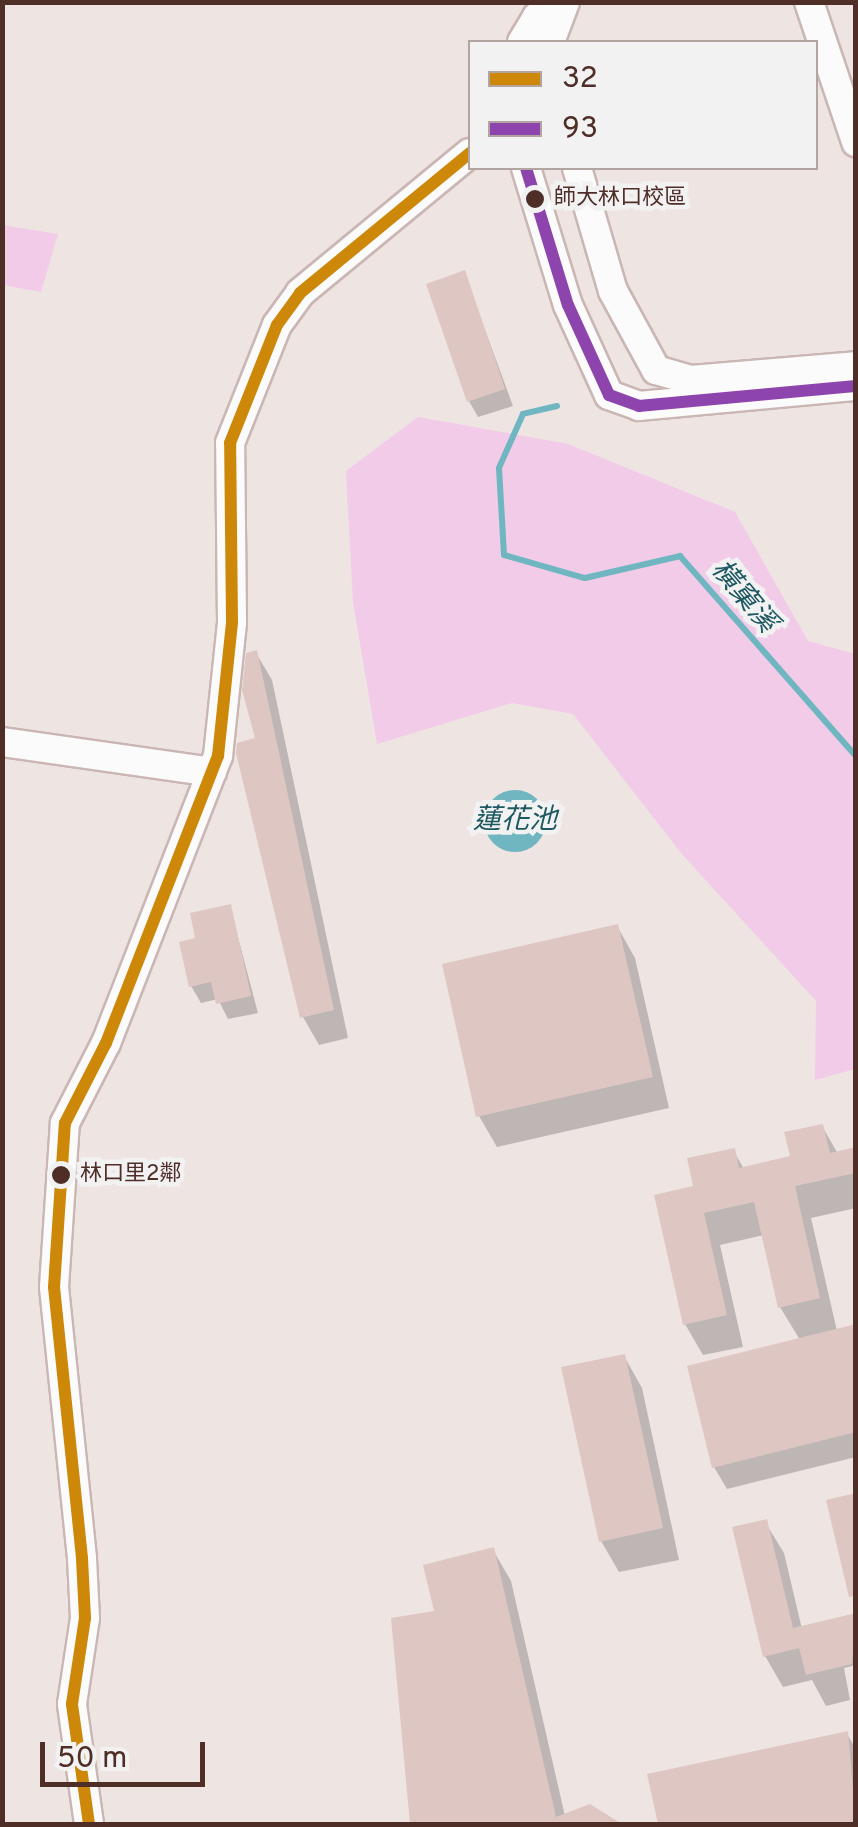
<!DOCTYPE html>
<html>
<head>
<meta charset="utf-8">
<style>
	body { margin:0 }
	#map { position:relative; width:858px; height:1827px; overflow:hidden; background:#eee4e2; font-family:Overpass,"Noto Sans TC",sans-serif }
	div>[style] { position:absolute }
	.green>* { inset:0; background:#f1cbe8 }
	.water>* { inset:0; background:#6fb6c1 }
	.round { border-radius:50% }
	.shadow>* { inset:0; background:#0003 }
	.stream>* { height:6px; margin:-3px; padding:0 3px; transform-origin:3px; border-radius:3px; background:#6fb6c1 }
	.building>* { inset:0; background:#dec7c3 }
	.roads { filter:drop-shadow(2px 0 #cab6b3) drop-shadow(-2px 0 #cab6b3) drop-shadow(0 2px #cab6b3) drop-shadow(0 -2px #cab6b3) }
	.minor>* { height:28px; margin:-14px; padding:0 14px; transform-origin:14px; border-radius:14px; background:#fcfbfb }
	.bus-1>* { height:12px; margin:-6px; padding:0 6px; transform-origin:6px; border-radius:6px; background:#cd880a }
	.bus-2>* { height:12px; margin:-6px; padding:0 6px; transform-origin:6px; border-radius:6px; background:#8e44ad }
	.dots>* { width:28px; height:28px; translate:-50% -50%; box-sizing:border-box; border:5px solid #f2f2f2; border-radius:50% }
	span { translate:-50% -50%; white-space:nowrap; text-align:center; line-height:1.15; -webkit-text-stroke:9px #f2f2f2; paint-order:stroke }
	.bus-label { font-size:22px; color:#4f2e28 }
	.left { translate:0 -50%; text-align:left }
	.water-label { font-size:28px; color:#1e5861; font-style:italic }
	.frame { position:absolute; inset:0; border:5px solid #4f2e28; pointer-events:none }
	.legend { position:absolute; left:468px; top:40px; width:350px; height:130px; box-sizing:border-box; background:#f2f2f2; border:2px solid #b1a4a1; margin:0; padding:12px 18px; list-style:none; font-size:30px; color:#4f2e28 }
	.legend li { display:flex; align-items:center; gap:20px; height:50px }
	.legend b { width:50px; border:2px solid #b1a4a1 }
	.scale { position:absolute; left:40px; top:1742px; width:165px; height:45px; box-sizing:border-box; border:5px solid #4f2e28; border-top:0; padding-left:12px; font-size:30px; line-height:35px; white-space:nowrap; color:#4f2e28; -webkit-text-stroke:8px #f2f2f2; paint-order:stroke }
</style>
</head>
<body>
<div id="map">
	<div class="green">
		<i style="clip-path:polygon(2px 225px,58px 234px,41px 292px,3px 285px)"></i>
		<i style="clip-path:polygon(418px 417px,568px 444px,735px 512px,808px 641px,855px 654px,855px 1069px,815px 1080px,816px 1001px,681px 853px,573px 714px,512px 703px,377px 744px,353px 602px,346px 471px)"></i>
	</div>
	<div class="water">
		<i class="round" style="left:484px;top:790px;width:62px;height:62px"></i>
	</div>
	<div class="shadow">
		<i style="clip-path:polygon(464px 273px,513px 406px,478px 417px,469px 401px)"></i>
		<i style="clip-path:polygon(256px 653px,272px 680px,348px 1038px,319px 1045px,303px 1017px,258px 740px)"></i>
		<i style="clip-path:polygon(230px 907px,258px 1013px,228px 1019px,218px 999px,201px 1003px,191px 986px,198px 940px)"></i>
		<i style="clip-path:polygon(617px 926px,635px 958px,669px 1108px,497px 1147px,479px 1116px)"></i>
		<i style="clip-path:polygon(822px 1126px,838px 1154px,856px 1150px,856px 1208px,811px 1218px,837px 1331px,856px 1327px,856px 1457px,727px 1489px,714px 1467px,800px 1340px,780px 1307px,764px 1235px,720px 1245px,743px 1347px,703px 1355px,685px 1324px,696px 1188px,733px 1150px,744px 1169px,793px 1158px)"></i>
		<i style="clip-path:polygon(624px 1356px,642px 1388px,679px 1560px,619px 1572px,601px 1541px)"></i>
		<i style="clip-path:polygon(765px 1522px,784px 1553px,802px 1629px,856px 1616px,856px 1665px,844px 1668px,850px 1700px,826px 1706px,812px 1680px,783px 1687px,765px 1656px)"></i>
		<i style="clip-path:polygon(493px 1550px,511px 1581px,565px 1816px,601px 1814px,607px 1824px,415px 1824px,394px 1620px,437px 1613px)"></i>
		<i style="clip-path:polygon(847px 1734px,856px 1749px,856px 1824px,660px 1824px,650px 1776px)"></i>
	</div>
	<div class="stream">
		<i style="left:557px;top:406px;width:35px;rotate:167deg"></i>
		<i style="left:523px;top:414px;width:59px;rotate:114deg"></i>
		<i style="left:499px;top:468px;width:87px;rotate:86.7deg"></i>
		<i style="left:504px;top:555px;width:84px;rotate:15.9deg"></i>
		<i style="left:585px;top:578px;width:98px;rotate:-13deg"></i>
		<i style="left:680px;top:556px;width:266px;rotate:48.7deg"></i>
	</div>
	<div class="building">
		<i style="clip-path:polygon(465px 270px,505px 389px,467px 402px,426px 284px)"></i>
		<i style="clip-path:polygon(257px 650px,334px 1010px,300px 1018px,236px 753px,237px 743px,255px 738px,242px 690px,246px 653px)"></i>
		<i style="clip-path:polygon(231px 904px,251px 996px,216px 1004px,211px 982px,189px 987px,179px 942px,195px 938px,190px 913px)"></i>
		<i style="clip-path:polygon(618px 924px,653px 1077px,476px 1117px,442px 964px)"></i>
		<i style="clip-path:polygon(823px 1124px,830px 1153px,856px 1147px,856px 1173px,795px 1186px,820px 1298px,778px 1308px,754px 1202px,704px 1213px,727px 1315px,683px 1325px,654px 1195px,693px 1186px,687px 1158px,735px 1148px,739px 1168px,790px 1156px,784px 1132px)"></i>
		<i style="clip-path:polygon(856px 1324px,856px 1432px,712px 1468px,687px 1366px)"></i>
		<i style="clip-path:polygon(625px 1354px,663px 1528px,599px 1542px,561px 1367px)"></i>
		<i style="clip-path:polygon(856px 1493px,856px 1596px,849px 1597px,826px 1500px)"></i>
		<i style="clip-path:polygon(767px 1519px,793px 1628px,856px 1613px,852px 1664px,806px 1675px,799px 1648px,763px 1657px,732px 1527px)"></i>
		<i style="clip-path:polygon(494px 1547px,556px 1817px,590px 1804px,622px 1824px,410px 1824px,391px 1618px,434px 1611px,423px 1565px)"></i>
		<i style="clip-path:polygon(848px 1731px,856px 1824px,658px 1824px,647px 1774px)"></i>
	</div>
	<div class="roads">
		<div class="minor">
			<i style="left:809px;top:2px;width:148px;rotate:71.4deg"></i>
			<i style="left:522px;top:42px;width:29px;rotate:-59deg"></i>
			<i style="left:537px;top:17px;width:31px;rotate:-29deg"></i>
			<i style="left:550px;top:42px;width:43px;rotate:-69.4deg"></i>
			<i style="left:526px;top:168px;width:143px;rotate:73deg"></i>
			<i style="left:568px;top:305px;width:99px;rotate:65.5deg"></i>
			<i style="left:609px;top:395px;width:32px;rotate:20deg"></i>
			<i style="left:639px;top:406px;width:218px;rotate:-5.3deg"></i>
			<i style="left:577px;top:168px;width:128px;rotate:73.7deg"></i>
			<i style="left:613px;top:291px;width:90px;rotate:61.4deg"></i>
			<i style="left:656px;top:370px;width:35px;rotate:16deg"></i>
			<i style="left:690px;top:380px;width:167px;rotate:-4.8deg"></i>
			<i style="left:2px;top:742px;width:212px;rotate:8.1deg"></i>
			<i style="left:89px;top:1824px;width:121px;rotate:-98.1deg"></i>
			<i style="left:72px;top:1704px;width:87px;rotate:-81.4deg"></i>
			<i style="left:85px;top:1618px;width:60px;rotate:-92.9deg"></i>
			<i style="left:82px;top:1558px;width:272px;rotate:-95.9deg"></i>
			<i style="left:54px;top:1287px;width:164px;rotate:-86.2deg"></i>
			<i style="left:65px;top:1123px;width:90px;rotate:-62.9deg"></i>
			<i style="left:106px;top:1043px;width:308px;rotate:-68.7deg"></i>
			<i style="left:218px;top:756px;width:135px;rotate:-84deg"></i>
			<i style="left:232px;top:622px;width:179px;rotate:-90.6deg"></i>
			<i style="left:230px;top:443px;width:127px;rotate:-68.3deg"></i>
			<i style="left:277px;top:325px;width:39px;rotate:-54deg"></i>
			<i style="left:300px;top:293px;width:220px;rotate:-39.5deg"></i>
		</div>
	</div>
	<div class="bus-1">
		<i style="left:89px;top:1824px;width:121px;rotate:-98.1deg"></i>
		<i style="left:72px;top:1704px;width:87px;rotate:-81.4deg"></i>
		<i style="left:85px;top:1618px;width:60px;rotate:-92.9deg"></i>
		<i style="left:82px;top:1558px;width:272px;rotate:-95.9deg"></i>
		<i style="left:54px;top:1287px;width:164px;rotate:-86.2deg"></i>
		<i style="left:65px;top:1123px;width:90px;rotate:-62.9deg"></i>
		<i style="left:106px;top:1043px;width:308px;rotate:-68.7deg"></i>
		<i style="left:218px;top:756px;width:135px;rotate:-84deg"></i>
		<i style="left:232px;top:622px;width:179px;rotate:-90.6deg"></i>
		<i style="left:230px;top:443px;width:127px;rotate:-68.3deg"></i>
		<i style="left:277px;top:325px;width:39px;rotate:-54deg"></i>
		<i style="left:300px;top:293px;width:220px;rotate:-39.5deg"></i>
	</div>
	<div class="bus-2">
		<i style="left:526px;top:168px;width:143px;rotate:73deg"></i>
		<i style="left:568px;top:305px;width:99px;rotate:65.5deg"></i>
		<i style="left:609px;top:395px;width:32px;rotate:20deg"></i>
		<i style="left:639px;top:406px;width:218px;rotate:-5.3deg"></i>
	</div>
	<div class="dots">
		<i style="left:535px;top:199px;background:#4f2e28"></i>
		<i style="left:61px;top:1175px;background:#4f2e28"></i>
	</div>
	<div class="bus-label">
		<span class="left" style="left:554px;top:199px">師大林口校區</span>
		<span class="left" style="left:80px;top:1175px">林口里2鄰</span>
	</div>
	<div class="water-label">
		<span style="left:743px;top:597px;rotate:50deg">橫窠溪</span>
		<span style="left:515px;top:821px">蓮花池</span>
	</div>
	<div class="frame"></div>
	<ul class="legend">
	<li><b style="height:12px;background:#cd880a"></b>32</li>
	<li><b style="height:12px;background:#8e44ad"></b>93</li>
	</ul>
	<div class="scale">50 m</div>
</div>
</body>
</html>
